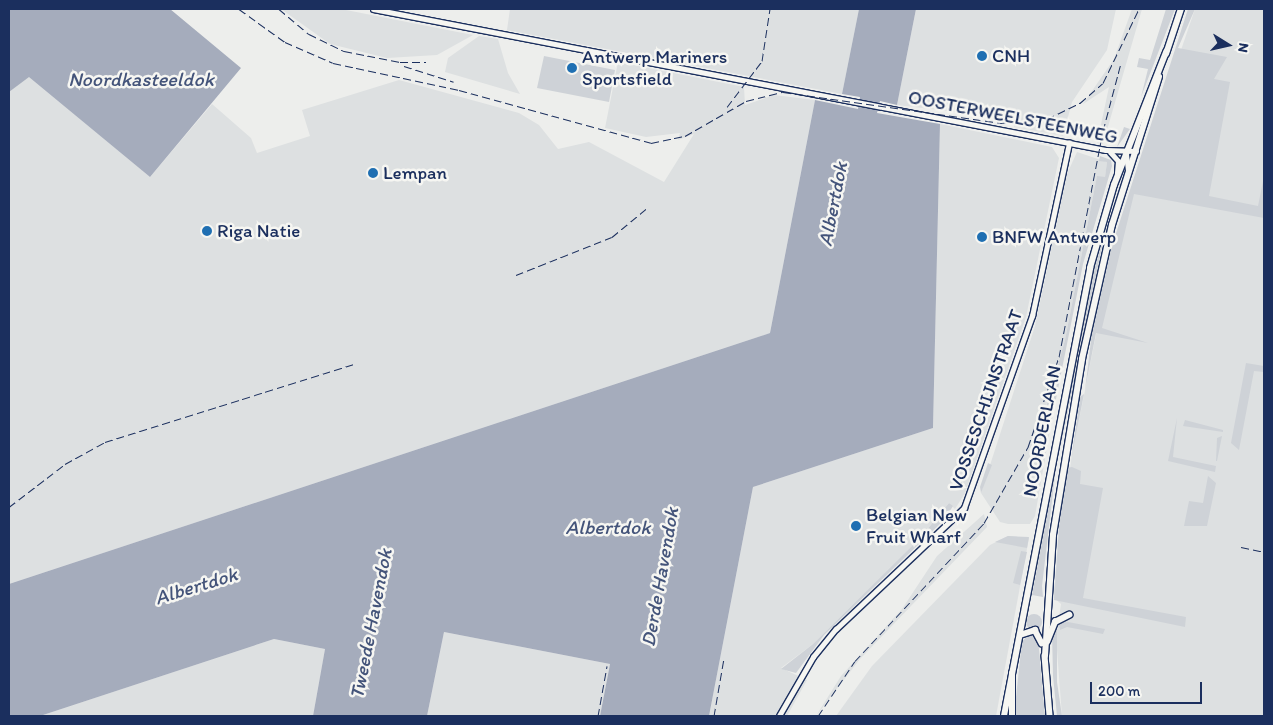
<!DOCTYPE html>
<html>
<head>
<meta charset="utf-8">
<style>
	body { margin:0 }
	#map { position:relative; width:1273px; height:725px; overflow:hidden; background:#edeeec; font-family:Itim,sans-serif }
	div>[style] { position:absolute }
	.built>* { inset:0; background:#dde0e1 }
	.green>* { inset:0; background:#ced2d7 }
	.round { border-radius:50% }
	.water>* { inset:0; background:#a5acbc }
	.roads { filter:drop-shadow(1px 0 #1b2f5e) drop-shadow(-1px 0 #1b2f5e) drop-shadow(0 1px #1b2f5e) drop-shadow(0 -1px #1b2f5e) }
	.tertiary>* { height:4.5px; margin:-2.25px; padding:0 2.25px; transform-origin:2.25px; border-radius:2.25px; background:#f6f6f2 }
	.secondary>* { height:5px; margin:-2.5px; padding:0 2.5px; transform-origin:2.5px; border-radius:2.5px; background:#f6f6f2 }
	.primary>* { height:5.5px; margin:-2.75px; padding:0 2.75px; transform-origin:2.75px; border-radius:2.75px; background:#f6f6f2 }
	.trunk>* { height:5.5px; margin:-2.75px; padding:0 2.75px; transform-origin:2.75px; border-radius:2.75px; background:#f6f6f2 }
	.motorway>* { height:6px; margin:-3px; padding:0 3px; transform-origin:3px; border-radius:3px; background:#f6f6f2 }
	.rail>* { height:1px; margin-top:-0.5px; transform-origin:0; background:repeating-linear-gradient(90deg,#1b2f5e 0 8px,transparent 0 12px) }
	.dots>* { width:14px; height:14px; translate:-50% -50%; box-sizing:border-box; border:2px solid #f6f6f2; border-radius:50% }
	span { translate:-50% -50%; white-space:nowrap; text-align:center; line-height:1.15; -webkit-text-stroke:5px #f6f6f2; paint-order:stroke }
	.poi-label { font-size:19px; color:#1b2f5e }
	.left { translate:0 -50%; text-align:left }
	.street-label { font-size:19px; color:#1b2f5e }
	.water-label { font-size:20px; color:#44547a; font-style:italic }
	.frame { position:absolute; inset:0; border:10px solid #1b2f5e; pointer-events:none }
	.north { position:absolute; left:1203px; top:20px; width:50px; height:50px; -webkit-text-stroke:4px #f6f6f2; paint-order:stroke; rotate:100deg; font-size:14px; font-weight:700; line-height:20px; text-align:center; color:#1b2f5e }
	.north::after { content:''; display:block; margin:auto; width:18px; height:22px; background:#1b2f5e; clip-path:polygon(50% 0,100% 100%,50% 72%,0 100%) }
	.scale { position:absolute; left:1090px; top:682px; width:112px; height:22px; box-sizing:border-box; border:2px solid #1b2f5e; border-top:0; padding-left:6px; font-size:15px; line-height:18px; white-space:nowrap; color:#1b2f5e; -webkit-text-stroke:4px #f6f6f2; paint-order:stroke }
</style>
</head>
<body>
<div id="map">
	<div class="built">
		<i style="clip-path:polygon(281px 9px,341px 9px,473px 35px,437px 55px,387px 58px,330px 44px)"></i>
		<i style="clip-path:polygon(510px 9px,859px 9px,842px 94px,507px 30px)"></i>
		<i style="clip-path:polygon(916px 9px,1116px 9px,1107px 50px,1072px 102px,1063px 136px,1014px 127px,1015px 119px,897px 105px)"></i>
		<i style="clip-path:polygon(1132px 9px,1142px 9px,1103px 144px,1097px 143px,1109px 87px,1083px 104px,1114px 59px)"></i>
		<i style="clip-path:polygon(1195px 9px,1264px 9px,1264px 716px,1062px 716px,1056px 637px,1061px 604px,1053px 597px,1071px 461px,1113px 249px)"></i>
		<i style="clip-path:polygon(479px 36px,498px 39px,508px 73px,520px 94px,445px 72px,448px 58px)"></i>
		<i style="clip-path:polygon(618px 62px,744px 87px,745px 105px,774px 95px,815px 100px,770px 333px,9px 584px,9px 92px,29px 76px,150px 177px,212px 104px,251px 138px,257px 153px,310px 136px,302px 110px,399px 80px,519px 113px,539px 125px,558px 149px,589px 142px,664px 182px,694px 134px,678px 140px,680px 133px,646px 137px,605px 128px)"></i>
		<i style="clip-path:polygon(940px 124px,1052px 147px,1059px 158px,1026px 317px,965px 493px,955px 509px,949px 503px,921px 537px,813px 644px,781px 668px,807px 680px,787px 716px,709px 716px,753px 487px,933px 428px)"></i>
		<i style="clip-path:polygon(1077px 152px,1107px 162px,1105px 178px,1097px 177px,1065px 340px,1043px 417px,1052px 419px,1035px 516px,1030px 524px,1008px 524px,1000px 522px,981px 493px,1035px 326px,1067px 174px)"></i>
		<i style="clip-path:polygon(984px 514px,987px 527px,860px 659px,816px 716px,841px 676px,902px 609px,937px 556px)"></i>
		<i style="clip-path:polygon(1008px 536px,1029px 538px,996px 716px,836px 716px,872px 666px,990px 545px)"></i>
		<i style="clip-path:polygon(444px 632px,610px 664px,600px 716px,427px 716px)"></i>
		<i style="clip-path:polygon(274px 639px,325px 649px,313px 716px,40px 716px)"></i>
	</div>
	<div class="green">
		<i style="clip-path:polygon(1166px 9px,1175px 9px,1141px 97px,1148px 69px,1137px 67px,1139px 58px,1150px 60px)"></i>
		<i style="clip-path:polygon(1188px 9px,1195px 9px,1178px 48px,1227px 57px,1214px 79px,1230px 82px,1209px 196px,1258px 206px,1264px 176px,1264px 218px,1134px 194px,1102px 328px,1148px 343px,1096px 333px,1085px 390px,1092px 332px,1111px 249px)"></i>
		<i style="clip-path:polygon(544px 56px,615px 70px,609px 102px,537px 88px)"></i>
		<i style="clip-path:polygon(1124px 127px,1130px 129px,1117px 147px)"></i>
		<i style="clip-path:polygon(1100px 156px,1111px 160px,1112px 166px,1083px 264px,1052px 419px,1043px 418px,1065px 340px,1097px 176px,1105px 177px,1107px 162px,1099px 161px)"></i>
		<i style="clip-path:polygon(1125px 167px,1102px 247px,1058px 459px,1090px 283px)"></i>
		<i style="clip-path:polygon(1246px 363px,1264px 366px,1264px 372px,1254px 371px,1239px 450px,1231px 443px)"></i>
		<i style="clip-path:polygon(1084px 394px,1071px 461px,1080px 397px)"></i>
		<i style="clip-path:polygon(1177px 418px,1173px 457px,1216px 466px,1215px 472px,1168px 461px)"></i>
		<i style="clip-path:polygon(1185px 420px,1223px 430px,1223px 432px,1183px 426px)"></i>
		<i style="clip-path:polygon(1222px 436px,1217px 461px,1216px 461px,1217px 438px)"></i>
		<i style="clip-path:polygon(988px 463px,992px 465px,981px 493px,980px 487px)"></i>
		<i style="clip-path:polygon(1056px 467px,1042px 586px,1043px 597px,1032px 595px)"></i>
		<i style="clip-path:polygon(1072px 467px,1081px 471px,1080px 484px,1103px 488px,1083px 598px,1186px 617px,1185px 627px,1054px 600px,1059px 526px,1067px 468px)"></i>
		<i style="clip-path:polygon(1208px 476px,1216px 483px,1207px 526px,1184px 526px,1189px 501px,1203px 503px)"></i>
		<i style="clip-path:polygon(949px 503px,953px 506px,944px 520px,824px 635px,796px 673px,781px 669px,813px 644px,921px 537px)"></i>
		<i style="clip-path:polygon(1008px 536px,1029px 537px,1027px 548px,995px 542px)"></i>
		<i style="clip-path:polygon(1021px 551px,1027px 552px,1020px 585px,1013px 583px)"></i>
		<i class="round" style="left:1026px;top:614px;width:16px;height:16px"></i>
		<i style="clip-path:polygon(1068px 622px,1105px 629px,1103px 634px,1067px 627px,1060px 630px,1059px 623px)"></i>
		<i style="clip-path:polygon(1057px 624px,1057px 682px,1062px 716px,1057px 716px,1053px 676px,1052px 633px)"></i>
		<i style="clip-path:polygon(1033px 632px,1038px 638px,1045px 716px,1014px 716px,1022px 641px)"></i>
	</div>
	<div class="water">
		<i style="clip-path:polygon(9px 9px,170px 9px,241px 68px,150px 177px,29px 77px,9px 92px)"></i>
		<i style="clip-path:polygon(859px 9px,916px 9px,897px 105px,880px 101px,877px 113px,940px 124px,933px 428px,753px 487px,709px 716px,600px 716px,610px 664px,444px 632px,427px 716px,313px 716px,325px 649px,274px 639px,40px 716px,9px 716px,9px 584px,770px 333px,815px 100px,858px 109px,860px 97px,842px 94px)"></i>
	</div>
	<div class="roads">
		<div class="tertiary">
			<i style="left:779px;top:716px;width:68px;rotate:-60deg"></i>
			<i style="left:813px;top:657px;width:36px;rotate:-51deg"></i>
			<i style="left:836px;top:629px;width:176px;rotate:-43.4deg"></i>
			<i style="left:964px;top:508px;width:204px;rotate:-70.5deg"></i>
			<i style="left:1032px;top:316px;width:177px;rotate:-77.9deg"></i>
		</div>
		<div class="secondary">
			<i style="left:373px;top:9px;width:746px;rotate:10.89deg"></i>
			<i style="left:1106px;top:150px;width:30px;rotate:2deg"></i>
			<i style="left:1110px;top:152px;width:12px;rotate:48deg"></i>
			<i style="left:1118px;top:161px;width:12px;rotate:95deg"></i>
			<i style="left:1126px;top:154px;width:16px;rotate:83deg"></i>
		</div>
		<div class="primary">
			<i style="left:1166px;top:54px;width:47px;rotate:-71.6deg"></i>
			<i style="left:1020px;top:635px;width:16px;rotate:-18deg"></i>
			<i style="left:1035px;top:630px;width:15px;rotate:62deg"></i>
			<i style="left:1047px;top:642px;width:22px;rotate:-68deg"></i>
			<i style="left:1055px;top:622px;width:16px;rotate:-27deg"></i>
			<i style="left:1045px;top:656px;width:121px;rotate:-86.2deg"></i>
			<i style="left:1053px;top:535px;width:178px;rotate:-80.6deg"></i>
			<i style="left:1082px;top:359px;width:137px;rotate:-77.4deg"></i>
			<i style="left:1112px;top:225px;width:155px;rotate:-72.4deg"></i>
			<i style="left:1004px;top:716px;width:456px;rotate:-79.1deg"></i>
			<i style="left:1090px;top:268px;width:86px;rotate:-73.9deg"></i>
			<i style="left:1114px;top:185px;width:143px;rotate:-68.6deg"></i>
		</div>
		<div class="trunk">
			<i style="left:1045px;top:656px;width:60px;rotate:85.2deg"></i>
		</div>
		<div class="motorway">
			<i style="left:1012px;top:716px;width:43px;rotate:-90deg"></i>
		</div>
	</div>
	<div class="rail">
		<i style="left:239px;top:9px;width:57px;rotate:35.7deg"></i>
		<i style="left:285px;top:42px;width:52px;rotate:23.6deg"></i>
		<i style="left:333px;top:63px;width:129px;rotate:12.1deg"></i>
		<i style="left:459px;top:90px;width:199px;rotate:15.4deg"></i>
		<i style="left:651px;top:143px;width:35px;rotate:-12deg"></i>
		<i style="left:685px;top:136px;width:70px;rotate:-29.8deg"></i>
		<i style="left:746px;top:101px;width:38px;rotate:-14deg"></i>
		<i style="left:783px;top:92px;width:219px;rotate:8.1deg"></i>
		<i style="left:1000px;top:123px;width:47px;rotate:-4.9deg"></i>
		<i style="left:1047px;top:119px;width:37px;rotate:-26deg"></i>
		<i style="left:1080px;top:103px;width:30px;rotate:-41deg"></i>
		<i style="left:1103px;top:83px;width:82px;rotate:-64.1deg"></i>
		<i style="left:279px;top:9px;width:39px;rotate:40deg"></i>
		<i style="left:309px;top:34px;width:39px;rotate:26deg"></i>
		<i style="left:344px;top:51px;width:57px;rotate:11.1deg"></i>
		<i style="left:400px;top:62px;width:26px"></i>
		<i style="left:404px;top:66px;width:52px;rotate:17.7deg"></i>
		<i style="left:727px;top:107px;width:58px;rotate:-52.7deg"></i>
		<i style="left:762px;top:61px;width:53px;rotate:-81.3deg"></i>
		<i style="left:516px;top:275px;width:103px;rotate:-21.6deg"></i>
		<i style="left:612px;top:237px;width:45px;rotate:-39.6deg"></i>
		<i style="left:9px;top:507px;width:71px;rotate:-37.5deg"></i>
		<i style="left:65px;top:464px;width:46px;rotate:-28.8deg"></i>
		<i style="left:105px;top:442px;width:261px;rotate:-17.4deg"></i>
		<i style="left:1241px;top:547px;width:24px;rotate:12deg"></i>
		<i style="left:598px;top:716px;width:51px;rotate:-79.8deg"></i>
		<i style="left:714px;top:716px;width:59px;rotate:-80.2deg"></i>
		<i style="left:818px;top:716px;width:66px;rotate:-56.1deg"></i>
		<i style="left:855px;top:661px;width:189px;rotate:-46.9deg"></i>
		<i style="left:984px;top:523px;width:88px;rotate:-59.9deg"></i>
		<i style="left:1028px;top:447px;width:95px;rotate:-71deg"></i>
		<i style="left:1059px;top:357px;width:230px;rotate:-79deg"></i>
		<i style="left:1103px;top:131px;width:70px;rotate:-75.2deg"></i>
	</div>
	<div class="dots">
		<i style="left:982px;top:56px;background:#1f6fb2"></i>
		<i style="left:572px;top:68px;background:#1f6fb2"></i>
		<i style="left:373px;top:173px;background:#1f6fb2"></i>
		<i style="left:207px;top:231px;background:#1f6fb2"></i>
		<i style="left:982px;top:237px;background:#1f6fb2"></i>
		<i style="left:856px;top:526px;background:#1f6fb2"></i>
	</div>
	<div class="poi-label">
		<span class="left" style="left:992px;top:56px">CNH</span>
		<span class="left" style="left:582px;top:68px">Antwerp Mariners<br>Sportsfield</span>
		<span class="left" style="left:383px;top:173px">Lempan</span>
		<span class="left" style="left:217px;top:231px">Riga Natie</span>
		<span class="left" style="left:992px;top:237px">BNFW Antwerp</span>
		<span class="left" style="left:866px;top:526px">Belgian New<br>Fruit Wharf</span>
	</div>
	<div class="street-label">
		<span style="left:1013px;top:117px;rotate:11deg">OOSTERWEELSTEENWEG</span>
		<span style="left:986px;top:400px;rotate:-71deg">VOSSESCHIJNSTRAAT</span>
		<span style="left:1042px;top:431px;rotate:-79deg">NOORDERLAAN</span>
	</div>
	<div class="water-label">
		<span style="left:141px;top:79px">Noordkasteeldok</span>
		<span style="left:833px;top:204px;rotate:-79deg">Albertdok</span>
		<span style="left:608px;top:527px">Albertdok</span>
		<span style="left:660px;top:577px;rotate:-80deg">Derde Havendok</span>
		<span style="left:196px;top:586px;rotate:-17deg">Albertdok</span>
		<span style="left:371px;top:624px;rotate:-79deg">Tweede Havendok</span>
	</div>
	<div class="frame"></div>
	<div class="north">N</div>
	<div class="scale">200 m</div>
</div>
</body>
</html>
